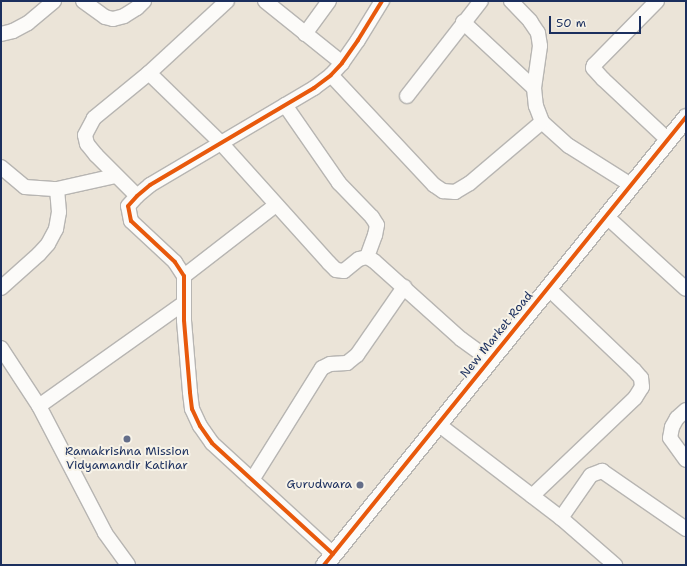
<!DOCTYPE html>
<html>
<head>
<meta charset="utf-8">
<style>
	body { margin:0 }
	#map { position:relative; width:687px; height:566px; overflow:hidden; background:#ebe4d8; font-family:"Shantell Sans",sans-serif }
	div>[style] { position:absolute }
	.roads { filter:drop-shadow(1px 0 #b7b5b2) drop-shadow(-1px 0 #b7b5b2) drop-shadow(0 1px #b7b5b2) drop-shadow(0 -1px #b7b5b2) }
	.minor>* { height:14px; margin:-7px; padding:0 7px; transform-origin:7px; border-radius:7px; background:#fcfbf9 }
	.tertiary>* { height:17px; margin:-8.5px; padding:0 8.5px; transform-origin:8.5px; border-radius:8.5px; background:#fcfbf9 }
	.cycleway>* { height:4px; margin:-2px; padding:0 2px; transform-origin:2px; border-radius:2px; background:#e8590c }
	.dots>* { width:11px; height:11px; translate:-50% -50%; box-sizing:border-box; border:2px solid #f7f3e8; border-radius:50% }
	span { translate:-50% -50%; white-space:nowrap; text-align:center; line-height:1.15; -webkit-text-stroke:4px #f7f3e8; paint-order:stroke }
	.street-label { font-size:12px; color:#1b2f5e }
	.poi-label { font-size:12px; color:#1b2f5e }
	.right { translate:-100% -50%; text-align:right }
	.frame { position:absolute; inset:0; border:2px solid #1b2f5e; pointer-events:none }
	.scale { position:absolute; left:549px; top:16px; width:92px; height:18px; box-sizing:border-box; border:2px solid #1b2f5e; border-top:0; padding-left:5px; font-size:12px; line-height:14px; white-space:nowrap; color:#1b2f5e; -webkit-text-stroke:3px #f7f3e8; paint-order:stroke }
</style>
</head>
<body>
<div id="map">
	<div class="roads">
		<div class="minor">
			<i style="left:83px;top:1px;width:27px;rotate:36deg"></i>
			<i style="left:105px;top:17px;width:8px;rotate:14deg"></i>
			<i style="left:113px;top:19px;width:11px;rotate:-15deg"></i>
			<i style="left:124px;top:16px;width:15px;rotate:-32deg"></i>
			<i style="left:137px;top:8px;width:10px;rotate:-45deg"></i>
			<i style="left:265px;top:1px;width:99px;rotate:38.8deg"></i>
			<i style="left:511px;top:1px;width:28px;rotate:46deg"></i>
			<i style="left:530px;top:21px;width:14px;rotate:56deg"></i>
			<i style="left:538px;top:33px;width:13px;rotate:81deg"></i>
			<i style="left:540px;top:46px;width:42px;rotate:98.1deg"></i>
			<i style="left:534px;top:88px;width:18px;rotate:84deg"></i>
			<i style="left:536px;top:106px;width:17px;rotate:69deg"></i>
			<i style="left:542px;top:122px;width:36px;rotate:42deg"></i>
			<i style="left:569px;top:146px;width:73px;rotate:32.2deg"></i>
			<i style="left:657px;top:1px;width:90px;rotate:134.5deg"></i>
			<i style="left:594px;top:65px;width:3px;rotate:108deg"></i>
			<i style="left:593px;top:68px;width:15px;rotate:48deg"></i>
			<i style="left:603px;top:79px;width:89px;rotate:43.2deg"></i>
			<i style="left:463px;top:22px;width:97px;rotate:42.9deg"></i>
			<i style="left:1px;top:34px;width:12px;rotate:-14deg"></i>
			<i style="left:13px;top:31px;width:17px;rotate:-28deg"></i>
			<i style="left:28px;top:23px;width:34px;rotate:-40deg"></i>
			<i style="left:305px;top:34px;width:41px;rotate:-54deg"></i>
			<i style="left:149px;top:73px;width:100px;rotate:44.2deg"></i>
			<i style="left:221px;top:143px;width:161px;rotate:48deg"></i>
			<i style="left:329px;top:263px;width:10px;rotate:45deg"></i>
			<i style="left:336px;top:270px;width:8px;rotate:7deg"></i>
			<i style="left:344px;top:271px;width:19px;rotate:-39deg"></i>
			<i style="left:359px;top:259px;width:8px;rotate:-14deg"></i>
			<i style="left:367px;top:257px;width:8px;rotate:30deg"></i>
			<i style="left:374px;top:261px;width:117px;rotate:41.9deg"></i>
			<i style="left:461px;top:339px;width:36px;rotate:36deg"></i>
			<i style="left:331px;top:75px;width:151px;rotate:46.9deg"></i>
			<i style="left:434px;top:185px;width:11px;rotate:34deg"></i>
			<i style="left:443px;top:191px;width:12px;rotate:5deg"></i>
			<i style="left:455px;top:192px;width:17px;rotate:-31deg"></i>
			<i style="left:470px;top:183px;width:94px;rotate:-40.3deg"></i>
			<i style="left:407px;top:96px;width:120px;rotate:-52.1deg"></i>
			<i style="left:285px;top:105px;width:95px;rotate:55.3deg"></i>
			<i style="left:339px;top:183px;width:47px;rotate:45.9deg"></i>
			<i style="left:372px;top:217px;width:9px;rotate:58deg"></i>
			<i style="left:377px;top:225px;width:10px;rotate:101deg"></i>
			<i style="left:375px;top:235px;width:23px;rotate:110deg"></i>
			<i style="left:1px;top:167px;width:31px;rotate:40deg"></i>
			<i style="left:25px;top:187px;width:32px;rotate:4deg"></i>
			<i style="left:57px;top:189px;width:59px;rotate:-12.6deg"></i>
			<i style="left:137px;top:196px;width:58px;rotate:-135deg"></i>
			<i style="left:96px;top:155px;width:14px;rotate:-129deg"></i>
			<i style="left:87px;top:144px;width:9px;rotate:-103deg"></i>
			<i style="left:85px;top:135px;width:19px;rotate:-62deg"></i>
			<i style="left:94px;top:118px;width:71px;rotate:-39.3deg"></i>
			<i style="left:149px;top:73px;width:106px;rotate:-42.7deg"></i>
			<i style="left:606px;top:216px;width:108px;rotate:42.4deg"></i>
			<i style="left:184px;top:276px;width:116px;rotate:-37.7deg"></i>
			<i style="left:1px;top:288px;width:51px;rotate:-41.8deg"></i>
			<i style="left:39px;top:254px;width:13px;rotate:-48deg"></i>
			<i style="left:48px;top:244px;width:17px;rotate:-62deg"></i>
			<i style="left:56px;top:229px;width:17px;rotate:-80deg"></i>
			<i style="left:59px;top:212px;width:23px;rotate:-95deg"></i>
			<i style="left:1px;top:348px;width:69px;rotate:56.8deg"></i>
			<i style="left:39px;top:406px;width:143px;rotate:62.5deg"></i>
			<i style="left:105px;top:533px;width:39px;rotate:54deg"></i>
			<i style="left:39px;top:406px;width:178px;rotate:-35.4deg"></i>
			<i style="left:686px;top:410px;width:12px;rotate:138deg"></i>
			<i style="left:677px;top:418px;width:10px;rotate:119deg"></i>
			<i style="left:672px;top:427px;width:11px;rotate:100deg"></i>
			<i style="left:670px;top:438px;width:27px;rotate:54deg"></i>
			<i style="left:438px;top:424px;width:155px;rotate:37.4deg"></i>
			<i style="left:561px;top:518px;width:72px;rotate:41deg"></i>
			<i style="left:252px;top:480px;width:132px;rotate:-58deg"></i>
			<i style="left:322px;top:368px;width:9px;rotate:-27deg"></i>
			<i style="left:330px;top:364px;width:17px;rotate:-3deg"></i>
			<i style="left:347px;top:363px;width:13px;rotate:-39deg"></i>
			<i style="left:357px;top:355px;width:83px;rotate:-55.3deg"></i>
			<i style="left:532px;top:496px;width:142px;rotate:-43.6deg"></i>
			<i style="left:635px;top:398px;width:13px;rotate:-58deg"></i>
			<i style="left:642px;top:387px;width:9px;rotate:-96deg"></i>
			<i style="left:641px;top:378px;width:11px;rotate:-131deg"></i>
			<i style="left:634px;top:370px;width:119px;rotate:-136.4deg"></i>
			<i style="left:561px;top:518px;width:52px;rotate:-55.1deg"></i>
			<i style="left:591px;top:475px;width:12px;rotate:-20deg"></i>
			<i style="left:602px;top:471px;width:102px;rotate:34.6deg"></i>
			<i style="left:333px;top:554px;width:164px;rotate:-137.5deg"></i>
			<i style="left:212px;top:443px;width:21px;rotate:-125deg"></i>
			<i style="left:200px;top:426px;width:19px;rotate:-115deg"></i>
			<i style="left:192px;top:409px;width:17px;rotate:-97deg"></i>
			<i style="left:190px;top:392px;width:72px;rotate:-94.8deg"></i>
			<i style="left:184px;top:320px;width:44px;rotate:-90deg"></i>
			<i style="left:184px;top:276px;width:17px;rotate:-123deg"></i>
			<i style="left:175px;top:262px;width:60px;rotate:-137deg"></i>
			<i style="left:131px;top:221px;width:15px;rotate:-101deg"></i>
			<i style="left:128px;top:206px;width:13px;rotate:-48deg"></i>
			<i style="left:137px;top:196px;width:17px;rotate:-40deg"></i>
			<i style="left:150px;top:185px;width:191px;rotate:-30.6deg"></i>
			<i style="left:314px;top:88px;width:21px;rotate:-37deg"></i>
			<i style="left:331px;top:75px;width:16px;rotate:-47deg"></i>
			<i style="left:342px;top:63px;width:28px;rotate:-55deg"></i>
			<i style="left:358px;top:40px;width:46px;rotate:-58.4deg"></i>
		</div>
		<div class="tertiary">
			<i style="left:324px;top:565px;width:576px;rotate:-51.06deg"></i>
		</div>
	</div>
	<div class="cycleway">
		<i style="left:333px;top:554px;width:164px;rotate:-137.5deg"></i>
		<i style="left:212px;top:443px;width:21px;rotate:-125deg"></i>
		<i style="left:200px;top:426px;width:19px;rotate:-115deg"></i>
		<i style="left:192px;top:409px;width:17px;rotate:-97deg"></i>
		<i style="left:190px;top:392px;width:72px;rotate:-94.8deg"></i>
		<i style="left:184px;top:320px;width:44px;rotate:-90deg"></i>
		<i style="left:184px;top:276px;width:17px;rotate:-123deg"></i>
		<i style="left:175px;top:262px;width:60px;rotate:-137deg"></i>
		<i style="left:131px;top:221px;width:15px;rotate:-101deg"></i>
		<i style="left:128px;top:206px;width:13px;rotate:-48deg"></i>
		<i style="left:137px;top:196px;width:17px;rotate:-40deg"></i>
		<i style="left:150px;top:185px;width:191px;rotate:-30.6deg"></i>
		<i style="left:314px;top:88px;width:21px;rotate:-37deg"></i>
		<i style="left:331px;top:75px;width:16px;rotate:-47deg"></i>
		<i style="left:342px;top:63px;width:28px;rotate:-55deg"></i>
		<i style="left:358px;top:40px;width:46px;rotate:-58.4deg"></i>
		<i style="left:324px;top:565px;width:576px;rotate:-51.06deg"></i>
	</div>
	<div class="dots">
		<i style="left:127px;top:439px;background:#646e89"></i>
		<i style="left:360px;top:485px;background:#646e89"></i>
	</div>
	<div class="street-label">
		<span style="left:497px;top:335px;rotate:-51deg">New Market Road</span>
	</div>
	<div class="poi-label">
		<span style="left:127px;top:459px">Ramakrishna Mission<br>Vidyamandir Katihar</span>
		<span class="right" style="left:352px;top:485px">Gurudwara</span>
	</div>
	<div class="frame"></div>
	<div class="scale">50 m</div>
</div>
</body>
</html>
